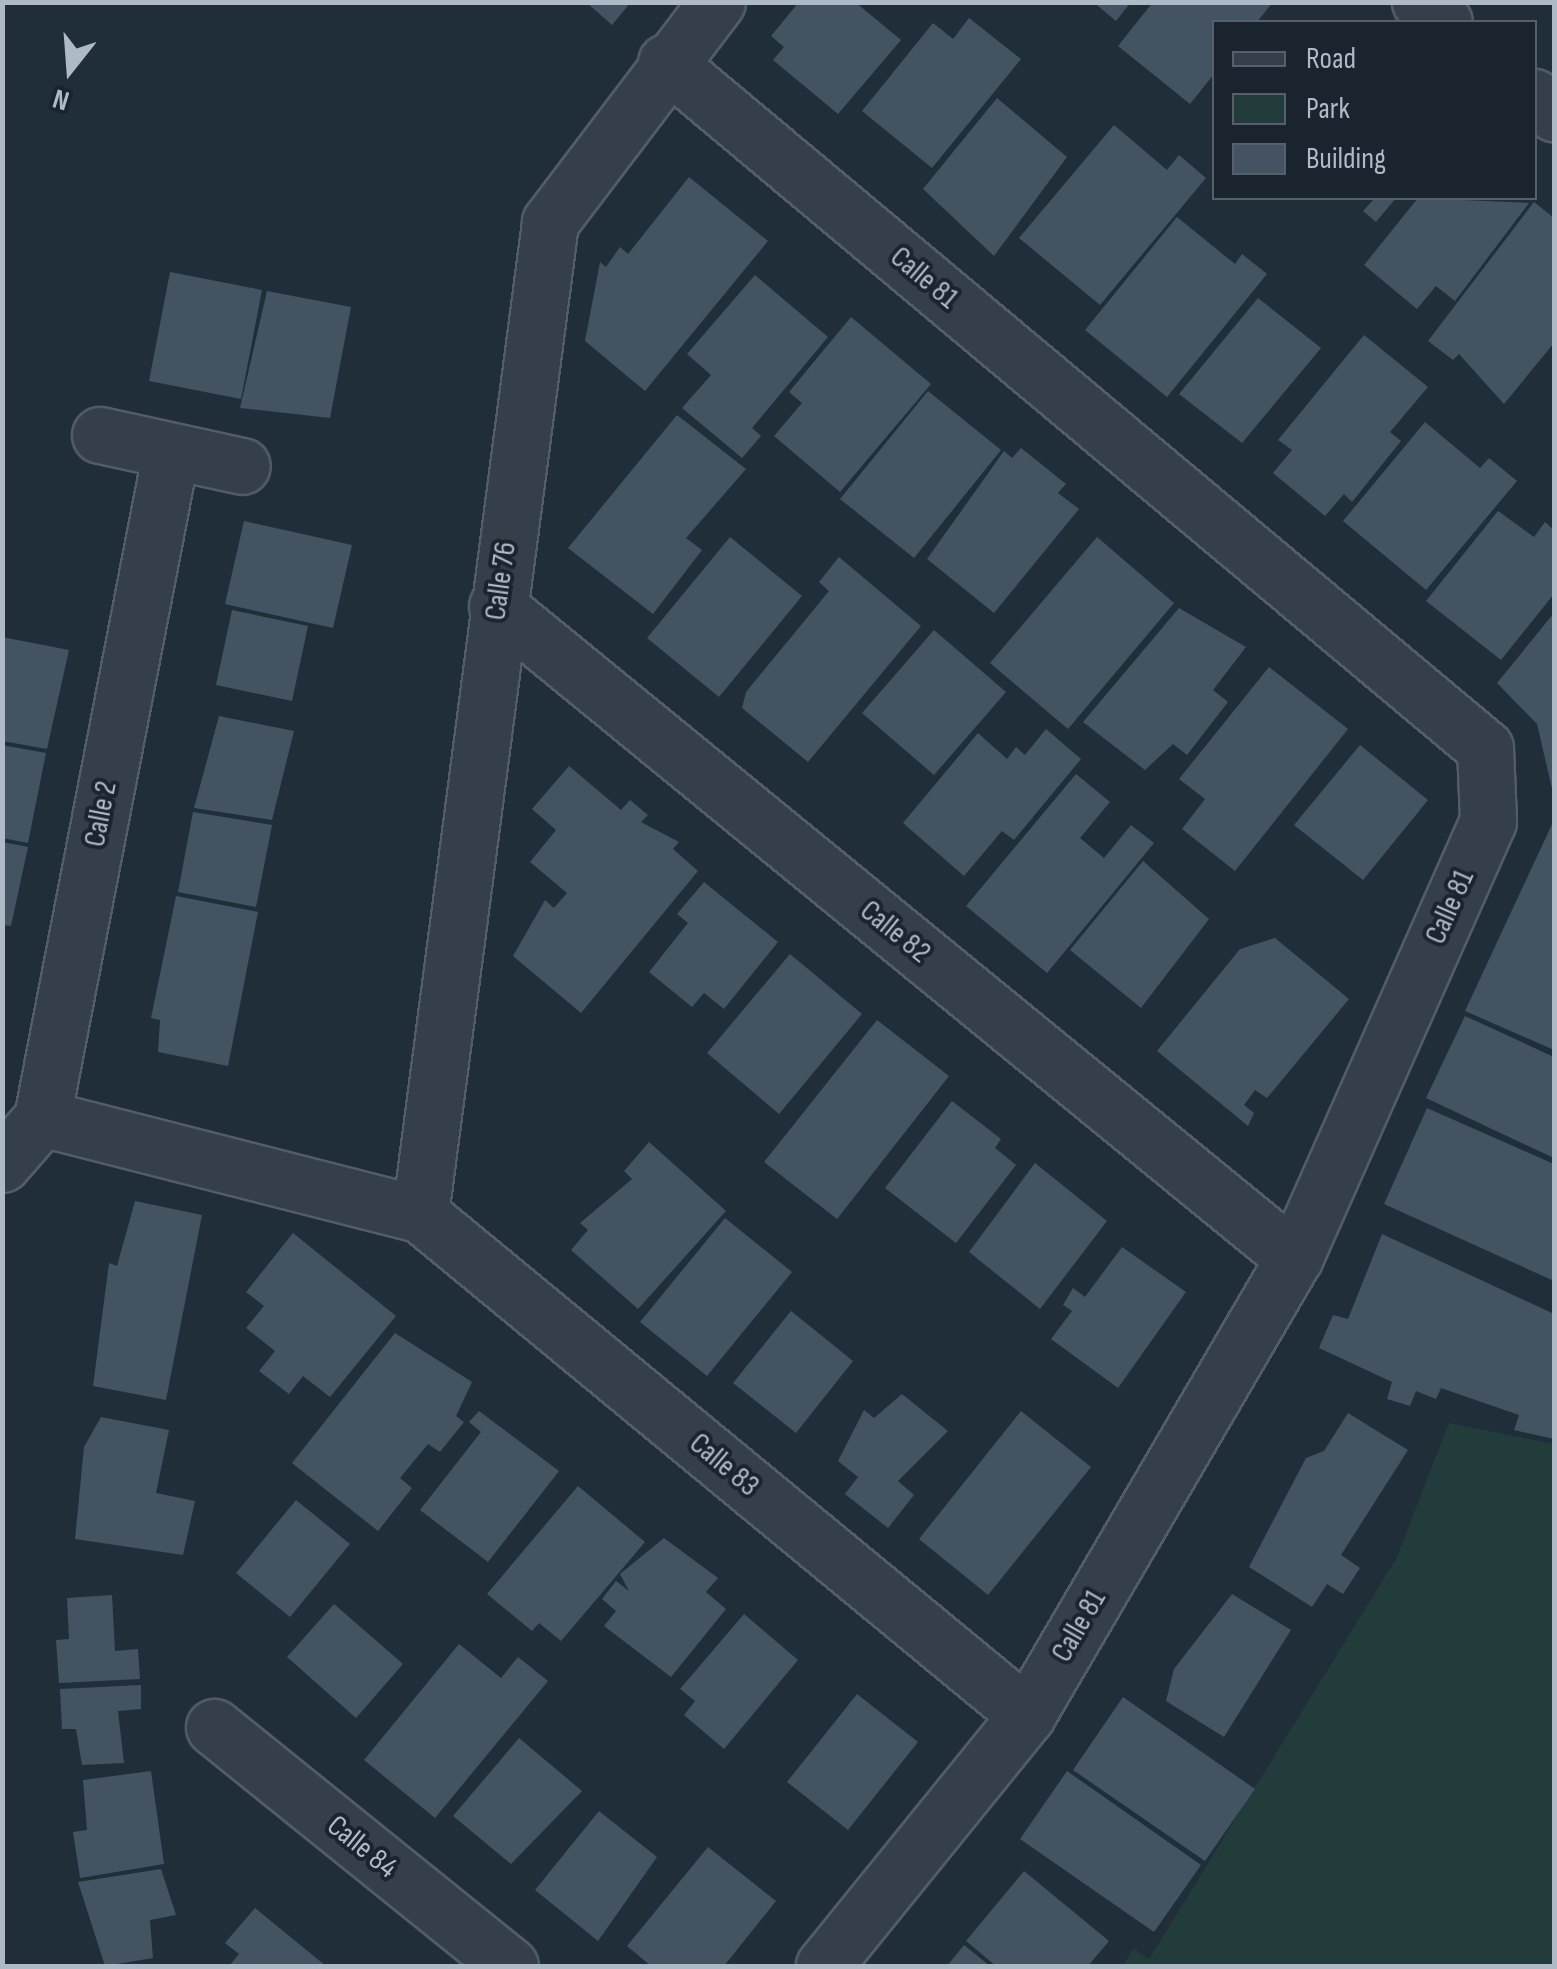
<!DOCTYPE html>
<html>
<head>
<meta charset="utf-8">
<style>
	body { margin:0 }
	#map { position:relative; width:1557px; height:1969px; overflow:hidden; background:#202e3a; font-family:"Sofia Sans Condensed",sans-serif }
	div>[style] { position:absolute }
	.green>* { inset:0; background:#223b3b }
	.building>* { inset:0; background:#445362 }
	.roads { filter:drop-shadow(2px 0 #525d68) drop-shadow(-2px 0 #525d68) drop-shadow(0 2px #525d68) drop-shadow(0 -2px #525d68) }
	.street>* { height:55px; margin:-27.5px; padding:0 27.5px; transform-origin:27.5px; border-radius:27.5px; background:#343f4b }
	span { translate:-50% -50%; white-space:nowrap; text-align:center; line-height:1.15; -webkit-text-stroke:8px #19242f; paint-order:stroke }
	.street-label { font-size:30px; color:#afbac7 }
	.frame { position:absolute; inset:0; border:5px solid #afbac7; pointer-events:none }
	.legend { position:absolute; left:1212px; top:20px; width:325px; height:180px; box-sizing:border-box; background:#19242f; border:2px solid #55606c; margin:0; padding:12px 18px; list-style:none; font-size:30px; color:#afbac7 }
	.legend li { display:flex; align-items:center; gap:20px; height:50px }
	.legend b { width:50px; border:2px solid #55606c }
	.north { position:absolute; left:20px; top:20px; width:100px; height:100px; -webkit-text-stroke:8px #19242f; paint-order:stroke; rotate:197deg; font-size:28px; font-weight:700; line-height:40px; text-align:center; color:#afbac7 }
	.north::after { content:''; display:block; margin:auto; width:35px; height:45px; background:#afbac7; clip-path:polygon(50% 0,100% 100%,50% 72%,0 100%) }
</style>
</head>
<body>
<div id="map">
	<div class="green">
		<i style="clip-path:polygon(1449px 1423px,1554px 1444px,1554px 1966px,1123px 1966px,1133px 1948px,1149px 1959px,1396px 1559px)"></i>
	</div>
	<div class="building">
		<i style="clip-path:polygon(586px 2px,631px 2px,612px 25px)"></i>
		<i style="clip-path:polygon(799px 2px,855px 2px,901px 40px,838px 114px,773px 60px,784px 47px,771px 36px)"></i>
		<i style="clip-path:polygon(1093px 2px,1131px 2px,1116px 21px)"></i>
		<i style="clip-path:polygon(1153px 2px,1273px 2px,1257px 22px,1214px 22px,1214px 74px,1190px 104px,1118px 46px)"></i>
		<i style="clip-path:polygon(969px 18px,1021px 59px,932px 168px,862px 111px,933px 23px,953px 39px)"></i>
		<i style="clip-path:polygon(997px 98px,1067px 157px,994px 256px,923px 189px)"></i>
		<i style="clip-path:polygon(1114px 125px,1167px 170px,1179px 155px,1206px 178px,1100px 305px,1019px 238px)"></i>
		<i style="clip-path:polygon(689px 177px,768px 241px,645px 391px,585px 341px,600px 262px,606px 267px,620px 247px,628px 254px)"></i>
		<i style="clip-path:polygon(1375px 198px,1396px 198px,1376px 222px,1363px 211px)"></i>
		<i style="clip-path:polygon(1418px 198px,1529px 203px,1455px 301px,1436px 286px,1417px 309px,1364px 265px)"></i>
		<i style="clip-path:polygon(1534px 202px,1554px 218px,1554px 343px,1504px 404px,1459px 354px,1453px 360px,1428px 341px)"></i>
		<i style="clip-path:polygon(1177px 217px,1235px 264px,1242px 254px,1267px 274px,1167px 397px,1085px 330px)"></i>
		<i style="clip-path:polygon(170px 272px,262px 290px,241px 399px,149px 381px)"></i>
		<i style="clip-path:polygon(755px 275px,828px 337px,752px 428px,761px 436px,742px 458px,682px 408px,711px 375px,687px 354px)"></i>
		<i style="clip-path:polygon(267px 291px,351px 307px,330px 418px,240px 408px)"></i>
		<i style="clip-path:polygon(1258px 298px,1321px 348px,1242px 443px,1179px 394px)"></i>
		<i style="clip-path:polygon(851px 317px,931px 384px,840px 492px,774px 436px,802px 403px,789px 392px)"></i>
		<i style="clip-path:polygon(1364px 335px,1428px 387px,1390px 432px,1401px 441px,1352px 502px,1344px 494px,1325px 516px,1273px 473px,1292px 450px,1278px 440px)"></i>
		<i style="clip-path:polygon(928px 391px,1001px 450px,914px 558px,840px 499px)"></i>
		<i style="clip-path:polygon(677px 415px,746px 469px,686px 538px,702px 550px,653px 614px,568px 548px)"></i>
		<i style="clip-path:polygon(1425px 422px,1480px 468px,1489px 458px,1517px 481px,1426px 590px,1343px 521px)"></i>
		<i style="clip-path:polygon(1021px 448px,1066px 484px,1058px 493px,1079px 509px,994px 613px,927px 559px,1004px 451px,1012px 458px)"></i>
		<i style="clip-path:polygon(1498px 511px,1534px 537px,1545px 522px,1554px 530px,1554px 594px,1501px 660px,1426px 601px)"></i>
		<i style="clip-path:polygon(244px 521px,352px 545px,333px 628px,225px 604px)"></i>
		<i style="clip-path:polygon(730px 537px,802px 596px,719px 697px,647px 638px)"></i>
		<i style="clip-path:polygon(1097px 537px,1174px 603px,1068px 729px,990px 663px)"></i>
		<i style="clip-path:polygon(839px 557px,921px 626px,808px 762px,742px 708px,746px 692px,829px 591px,819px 582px)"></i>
		<i style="clip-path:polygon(1179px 608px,1246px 647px,1213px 690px,1228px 702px,1187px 755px,1173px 744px,1145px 770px,1083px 722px)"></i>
		<i style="clip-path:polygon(232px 610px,308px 626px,292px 701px,216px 685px)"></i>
		<i style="clip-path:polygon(1554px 613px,1554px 792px,1553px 793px,1537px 724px,1497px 683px)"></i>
		<i style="clip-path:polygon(934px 630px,1006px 692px,934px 775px,862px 713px)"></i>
		<i style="clip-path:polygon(2px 637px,69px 650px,47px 749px,2px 741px)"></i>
		<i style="clip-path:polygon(1269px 667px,1348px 729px,1235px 871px,1182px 829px,1205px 799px,1179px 779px)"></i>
		<i style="clip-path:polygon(219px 716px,294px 731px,272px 820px,194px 808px)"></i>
		<i style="clip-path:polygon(1046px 729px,1081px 759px,1014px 840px,1002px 831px,964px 876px,903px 823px,978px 733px,1007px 759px,1016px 747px,1025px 755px)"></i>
		<i style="clip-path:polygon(2px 745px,46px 753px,28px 843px,2px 838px)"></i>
		<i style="clip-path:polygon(1360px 745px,1428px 800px,1363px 880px,1294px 825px)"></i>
		<i style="clip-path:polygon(569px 766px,621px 810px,630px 800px,648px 815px,641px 822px,679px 842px,673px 849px,698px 871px,581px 1013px,513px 956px,545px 900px,554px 908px,567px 893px,530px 862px,556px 830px,532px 809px)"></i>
		<i style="clip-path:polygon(1076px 774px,1110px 802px,1080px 838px,1104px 858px,1131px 825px,1154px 843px,1047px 973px,966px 906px)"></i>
		<i style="clip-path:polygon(193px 812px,272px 825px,256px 907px,178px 892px)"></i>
		<i style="clip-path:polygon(1554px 820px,1554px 1050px,1465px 1011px)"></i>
		<i style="clip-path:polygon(2px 842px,28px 847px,11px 926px,2px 925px)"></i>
		<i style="clip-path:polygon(1143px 861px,1209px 919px,1141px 1008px,1070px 950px)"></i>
		<i style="clip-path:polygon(704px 882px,778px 942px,724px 1009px,704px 993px,692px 1007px,649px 972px,688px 923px,677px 914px)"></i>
		<i style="clip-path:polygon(176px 896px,258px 912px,228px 1066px,158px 1052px,160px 1020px,151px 1018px)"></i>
		<i style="clip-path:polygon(1275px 938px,1349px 999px,1267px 1098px,1255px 1090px,1244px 1105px,1254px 1113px,1248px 1126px,1157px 1051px,1240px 949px)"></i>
		<i style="clip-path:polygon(790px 954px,862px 1014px,779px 1114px,707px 1053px)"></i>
		<i style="clip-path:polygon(1465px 1016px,1554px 1057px,1554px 1158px,1426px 1098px)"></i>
		<i style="clip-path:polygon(877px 1020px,949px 1076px,837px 1219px,764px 1162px)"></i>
		<i style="clip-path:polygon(952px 1101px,1001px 1139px,995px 1148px,1016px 1165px,956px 1243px,885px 1188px)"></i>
		<i style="clip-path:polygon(1427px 1108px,1554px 1164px,1554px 1281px,1384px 1204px)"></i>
		<i style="clip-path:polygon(649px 1142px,726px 1211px,638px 1309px,571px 1250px,588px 1230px,580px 1223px,632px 1179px,624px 1171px)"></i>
		<i style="clip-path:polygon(1035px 1163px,1107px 1221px,1040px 1309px,969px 1252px)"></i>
		<i style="clip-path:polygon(135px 1201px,202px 1215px,166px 1400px,93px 1386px,109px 1263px,117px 1266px)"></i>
		<i style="clip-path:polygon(725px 1218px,792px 1272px,707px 1376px,640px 1322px)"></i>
		<i style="clip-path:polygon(293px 1233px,396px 1316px,330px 1397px,303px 1376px,289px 1394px,259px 1371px,275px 1351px,246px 1328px,264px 1306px,246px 1292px)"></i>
		<i style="clip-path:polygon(1382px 1234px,1554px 1314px,1554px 1439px,1514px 1430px,1519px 1415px,1441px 1388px,1436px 1399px,1416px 1391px,1410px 1406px,1387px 1399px,1392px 1382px,1319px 1348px,1333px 1315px,1348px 1319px)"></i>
		<i style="clip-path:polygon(1122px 1247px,1186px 1292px,1118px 1388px,1051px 1339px,1072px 1311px,1063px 1305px,1073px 1288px,1085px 1297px)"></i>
		<i style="clip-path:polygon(791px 1311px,853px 1361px,796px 1433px,733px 1383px)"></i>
		<i style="clip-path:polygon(395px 1333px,472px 1382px,456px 1416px,464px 1422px,440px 1452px,428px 1444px,400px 1478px,412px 1488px,378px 1531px,292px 1463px)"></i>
		<i style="clip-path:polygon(902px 1394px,948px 1431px,898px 1481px,914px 1495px,888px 1528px,845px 1494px,858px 1477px,838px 1461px,864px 1410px,874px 1418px)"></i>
		<i style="clip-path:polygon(479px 1411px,559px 1471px,488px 1562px,420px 1510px,481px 1432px,469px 1422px)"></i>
		<i style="clip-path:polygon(1021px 1411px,1091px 1467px,988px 1595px,919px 1539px)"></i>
		<i style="clip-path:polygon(1348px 1413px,1408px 1450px,1341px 1555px,1360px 1568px,1343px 1594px,1327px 1584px,1312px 1607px,1249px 1567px,1306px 1458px,1324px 1451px)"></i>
		<i style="clip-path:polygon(101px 1417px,169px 1430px,156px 1493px,195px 1501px,183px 1555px,75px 1539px,84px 1447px)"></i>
		<i style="clip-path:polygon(578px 1486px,645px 1542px,561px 1641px,539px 1623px,532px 1631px,487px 1594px)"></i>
		<i style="clip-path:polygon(296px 1500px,350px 1544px,290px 1617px,236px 1573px)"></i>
		<i style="clip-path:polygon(664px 1538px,718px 1578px,706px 1592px,726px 1609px,671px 1677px,604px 1626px,616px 1611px,602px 1599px,616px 1581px,629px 1591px,620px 1574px)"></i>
		<i style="clip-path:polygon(1232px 1594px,1291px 1630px,1224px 1737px,1166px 1701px,1174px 1669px)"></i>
		<i style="clip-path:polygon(112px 1595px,115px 1651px,138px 1649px,140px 1679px,59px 1683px,56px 1640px,69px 1639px,67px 1598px)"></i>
		<i style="clip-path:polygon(334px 1604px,403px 1664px,356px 1718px,287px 1657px)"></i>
		<i style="clip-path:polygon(744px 1614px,798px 1660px,724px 1749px,684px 1715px,695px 1701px,680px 1689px)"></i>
		<i style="clip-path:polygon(459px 1644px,501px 1678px,518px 1657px,548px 1681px,435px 1818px,364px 1760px)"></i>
		<i style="clip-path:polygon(141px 1685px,141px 1709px,118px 1711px,124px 1763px,82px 1765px,76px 1729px,62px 1729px,60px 1689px)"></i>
		<i style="clip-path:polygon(857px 1694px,918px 1742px,848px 1830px,787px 1782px)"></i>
		<i style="clip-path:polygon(1123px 1697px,1255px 1789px,1205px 1861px,1073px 1770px)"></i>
		<i style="clip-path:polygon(519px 1738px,582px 1791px,511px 1864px,453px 1816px)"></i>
		<i style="clip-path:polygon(151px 1771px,164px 1864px,80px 1878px,73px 1832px,87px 1830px,83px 1780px)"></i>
		<i style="clip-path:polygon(1067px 1771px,1201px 1865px,1154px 1932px,1020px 1839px)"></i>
		<i style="clip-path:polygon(599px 1811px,657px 1857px,598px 1941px,535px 1890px)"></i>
		<i style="clip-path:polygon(708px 1847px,776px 1901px,724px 1966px,651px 1966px,627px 1946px)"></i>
		<i style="clip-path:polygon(161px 1869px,176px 1915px,150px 1920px,153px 1958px,105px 1966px,78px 1882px)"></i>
		<i style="clip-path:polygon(1024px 1871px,1109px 1941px,1088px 1966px,996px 1966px,966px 1941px)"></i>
		<i style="clip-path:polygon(255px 1908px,326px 1966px,229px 1966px,239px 1954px,225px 1943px)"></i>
		<i style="clip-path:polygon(964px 1945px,990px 1966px,947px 1966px)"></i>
	</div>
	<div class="roads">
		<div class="street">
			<i style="left:1420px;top:2px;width:31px;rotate:40deg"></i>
			<i style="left:666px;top:62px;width:1068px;rotate:39.95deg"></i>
			<i style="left:1485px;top:748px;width:73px;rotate:87.6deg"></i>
			<i style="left:1488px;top:821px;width:478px;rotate:113.9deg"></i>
			<i style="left:1294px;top:1258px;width:529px;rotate:120.3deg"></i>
			<i style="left:1027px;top:1715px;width:323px;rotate:129deg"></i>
			<i style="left:1534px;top:97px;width:26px;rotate:39deg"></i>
			<i style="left:100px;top:435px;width:145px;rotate:12.3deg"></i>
			<i style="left:497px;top:606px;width:1030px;rotate:39.29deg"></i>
			<i style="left:42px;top:1118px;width:390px;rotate:14.3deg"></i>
			<i style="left:420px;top:1214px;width:787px;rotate:39.54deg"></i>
			<i style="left:2px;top:1164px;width:61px;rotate:-49deg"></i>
			<i style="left:42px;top:1118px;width:679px;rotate:-79.05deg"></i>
			<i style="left:420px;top:1214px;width:1000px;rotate:-82.53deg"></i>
			<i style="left:550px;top:222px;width:276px;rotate:-52.8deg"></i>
			<i style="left:214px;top:1727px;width:380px;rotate:38.9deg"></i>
		</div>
	</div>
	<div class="street-label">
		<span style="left:924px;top:278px;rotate:40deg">Calle 81</span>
		<span style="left:501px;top:581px;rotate:-82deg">Calle 76</span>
		<span style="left:101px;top:814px;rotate:-79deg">Calle 2</span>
		<span style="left:1450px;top:907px;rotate:-66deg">Calle 81</span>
		<span style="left:895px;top:932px;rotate:39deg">Calle 82</span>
		<span style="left:724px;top:1465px;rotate:40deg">Calle 83</span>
		<span style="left:1079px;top:1626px;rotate:-60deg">Calle 81</span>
		<span style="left:362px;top:1847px;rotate:39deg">Calle 84</span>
	</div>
	<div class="frame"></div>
	<ul class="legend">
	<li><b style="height:12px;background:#343f4b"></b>Road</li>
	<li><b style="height:28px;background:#223b3b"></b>Park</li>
	<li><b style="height:28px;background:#445362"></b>Building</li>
	</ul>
	<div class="north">N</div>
</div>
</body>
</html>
